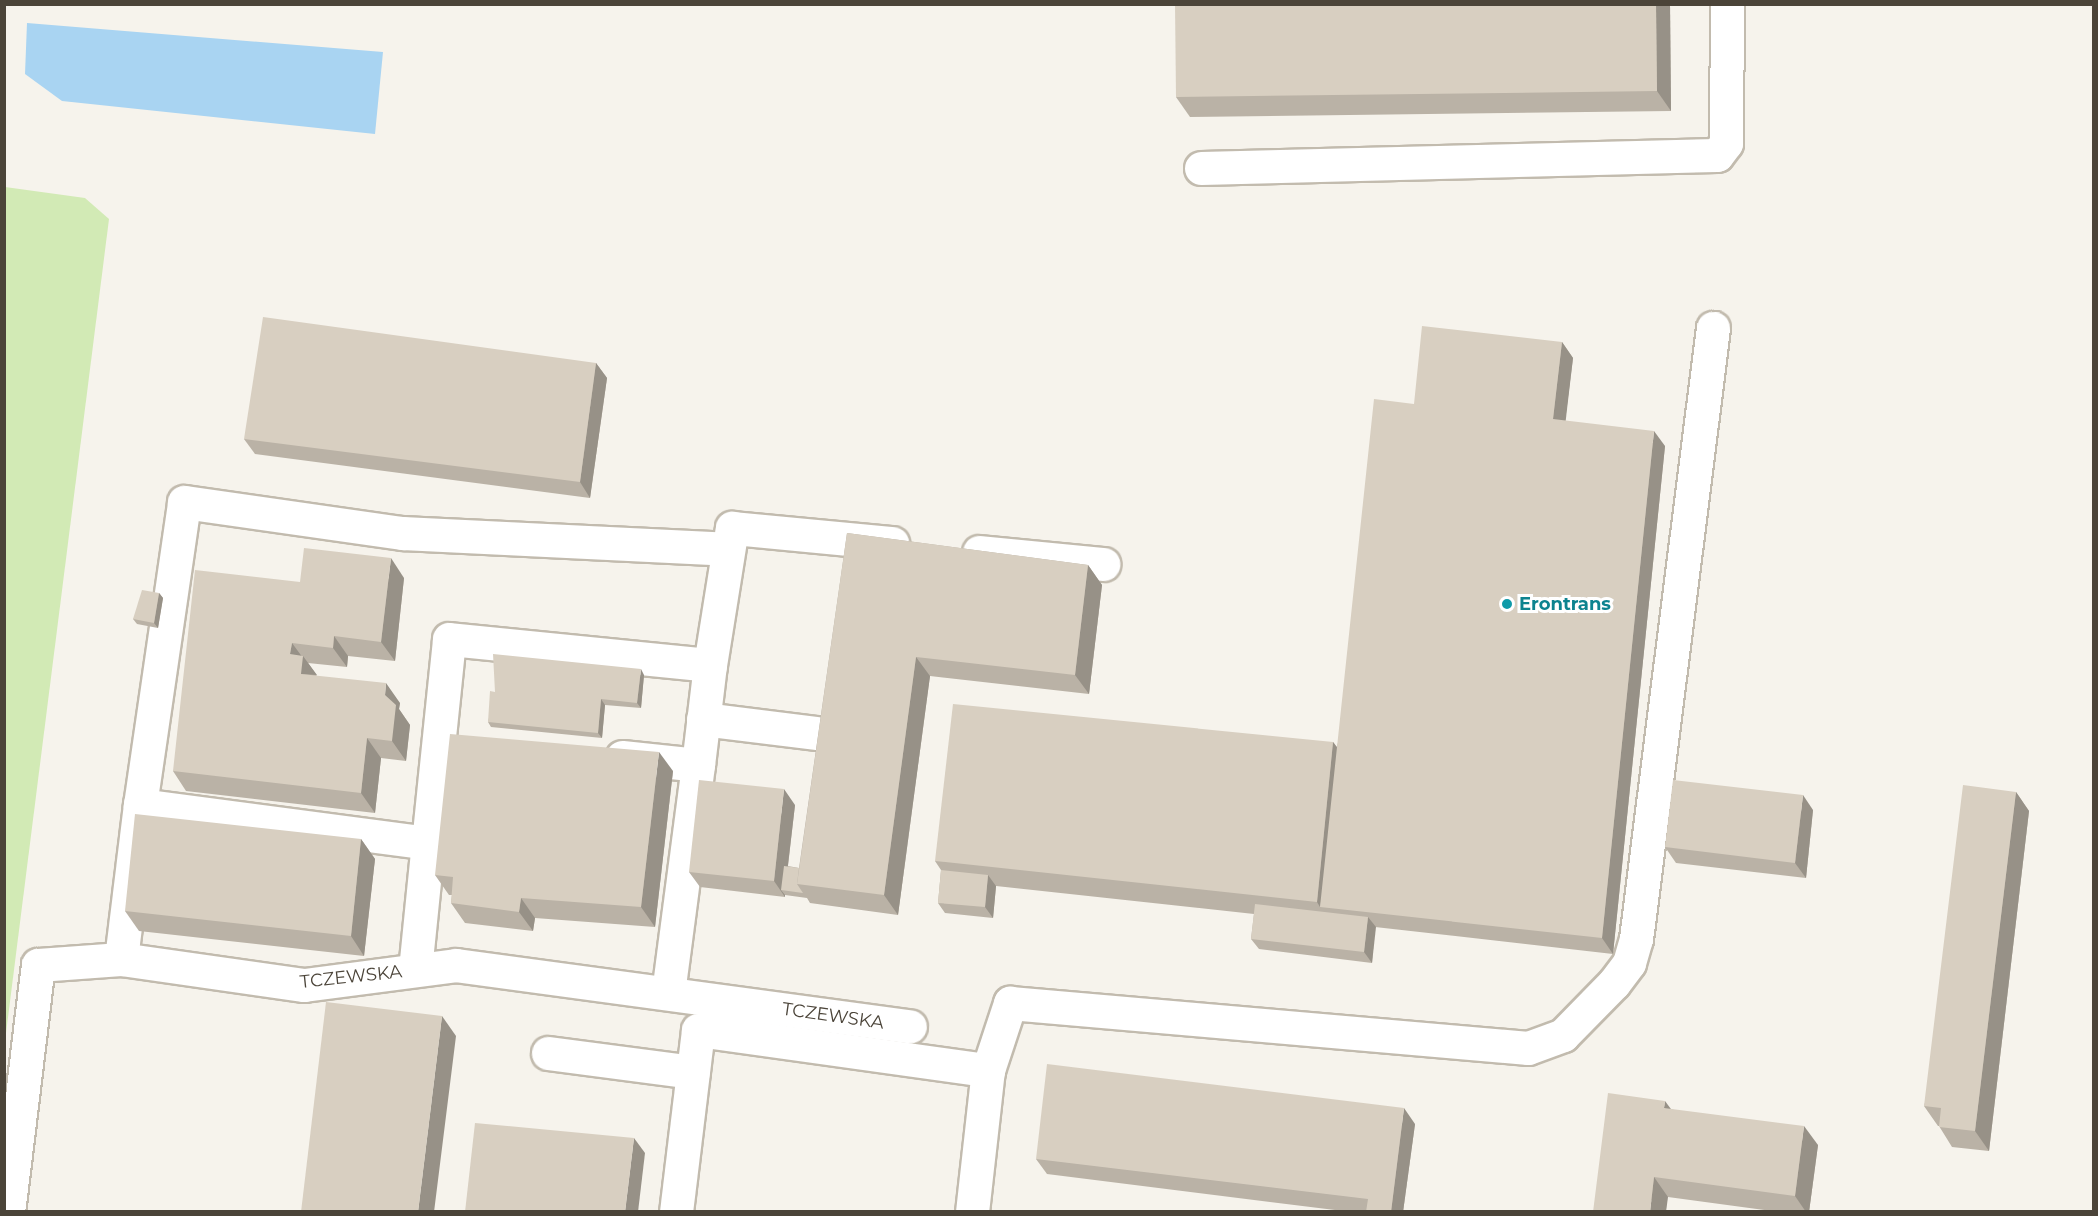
<!DOCTYPE html>
<html>
<head>
<meta charset="utf-8">
<style>
	body { margin:0 }
	#map { position:relative; width:2098px; height:1216px; overflow:hidden; background:#f6f3ec; font-family:Montserrat,sans-serif }
	div>[style] { position:absolute }
	.green>* { inset:0; background:#d2eab5 }
	.water>* { inset:0; background:#a9d4f2 }
	.roads { filter:drop-shadow(2px 0 #c2bbae) drop-shadow(-2px 0 #c2bbae) drop-shadow(0 2px #c2bbae) drop-shadow(0 -2px #c2bbae) }
	.minor>* { height:33px; margin:-16.5px; padding:0 16.5px; transform-origin:16.5px; border-radius:16.5px; background:#fff }
	.wall>* { inset:0; background:#bab2a6 }
	.shaded-wall>* { inset:0; background:#979187 }
	.building>* { inset:0; background:#d8cfc1 }
	.dots>* { width:16px; height:16px; translate:-50% -50%; box-sizing:border-box; border:3px solid #fff; border-radius:50% }
	span { translate:-50% -50%; white-space:nowrap; text-align:center; line-height:1.15; -webkit-text-stroke:6px #fff; paint-order:stroke }
	.culture-label { font-size:18px; color:#0d838f; font-weight:700 }
	.left { translate:0 -50%; text-align:left }
	.street-label { font-size:18px; color:#4b4439 }
	.frame { position:absolute; inset:0; border:6px solid #4b4439; pointer-events:none }
</style>
</head>
<body>
<div id="map">
	<div class="green">
		<i style="clip-path:polygon(5px 187px,85px 198px,109px 219px,5px 1041px)"></i>
	</div>
	<div class="water">
		<i style="clip-path:polygon(27px 23px,383px 52px,375px 134px,62px 101px,25px 74px)"></i>
	</div>
	<div class="roads">
		<div class="minor">
			<i style="left:1201px;top:168px;width:516px;rotate:-1.44deg"></i>
			<i style="left:1717px;top:155px;width:15px;rotate:-53deg"></i>
			<i style="left:1726px;top:143px;width:139px;rotate:-89.6deg"></i>
			<i style="left:979px;top:552px;width:125px;rotate:5.5deg"></i>
			<i style="left:703px;top:719px;width:115px;rotate:7deg"></i>
			<i style="left:622px;top:757px;width:76px;rotate:6deg"></i>
			<i style="left:698px;top:765px;width:101px;rotate:-83.2deg"></i>
			<i style="left:140px;top:805px;width:306px;rotate:-81.7deg"></i>
			<i style="left:184px;top:502px;width:221px;rotate:8.1deg"></i>
			<i style="left:403px;top:533px;width:323px;rotate:2.8deg"></i>
			<i style="left:121px;top:959px;width:155px;rotate:-83deg"></i>
			<i style="left:140px;top:805px;width:290px;rotate:7.5deg"></i>
			<i style="left:428px;top:843px;width:205px;rotate:-84.1deg"></i>
			<i style="left:449px;top:639px;width:262px;rotate:5.7deg"></i>
			<i style="left:710px;top:665px;width:139px;rotate:-80.9deg"></i>
			<i style="left:732px;top:528px;width:161px;rotate:5.4deg"></i>
			<i style="left:415px;top:970px;width:128px;rotate:-84.2deg"></i>
			<i style="left:668px;top:993px;width:230px;rotate:-82.5deg"></i>
			<i style="left:548px;top:1053px;width:146px;rotate:7.5deg"></i>
			<i style="left:8px;top:1212px;width:249px;rotate:-83.1deg"></i>
			<i style="left:38px;top:965px;width:83px;rotate:-4.1deg"></i>
			<i style="left:121px;top:959px;width:185px;rotate:8.1deg"></i>
			<i style="left:304px;top:985px;width:153px;rotate:-7.5deg"></i>
			<i style="left:456px;top:965px;width:458px;rotate:7.7deg"></i>
			<i style="left:676px;top:1212px;width:183px;rotate:-83.1deg"></i>
			<i style="left:698px;top:1030px;width:293px;rotate:7.9deg"></i>
			<i style="left:972px;top:1212px;width:143px;rotate:-83.6deg"></i>
			<i style="left:988px;top:1070px;width:71px;rotate:-71.8deg"></i>
			<i style="left:1010px;top:1003px;width:520px;rotate:4.96deg"></i>
			<i style="left:1528px;top:1048px;width:37px;rotate:-20deg"></i>
			<i style="left:1563px;top:1035px;width:73px;rotate:-45.6deg"></i>
			<i style="left:1614px;top:983px;width:25px;rotate:-53deg"></i>
			<i style="left:1629px;top:963px;width:25px;rotate:-74deg"></i>
			<i style="left:1636px;top:939px;width:616px;rotate:-82.82deg"></i>
		</div>
	</div>
	<div class="wall">
		<i style="clip-path:polygon(1670px 4px,1671px 111px,1190px 117px,1176px 97px)"></i>
		<i style="clip-path:polygon(1562px 342px,1573px 358px,1565px 421px,1665px 446px,1613px 954px,1375px 927px,1372px 963px,1259px 949px,1251px 939px,1254px 914px,996px 886px,993px 918px,945px 913px,938px 903px,941px 870px,935px 861px,1333px 742px,1337px 747px,1414px 404px)"></i>
		<i style="clip-path:polygon(596px 363px,607px 378px,590px 498px,255px 454px,244px 439px)"></i>
		<i style="clip-path:polygon(847px 533px,1088px 565px,1102px 585px,1089px 694px,930px 676px,898px 915px,810px 903px,807px 898px,785px 895px,785px 897px,700px 887px,689px 872px,795px 805px,788px 866px,799px 868px)"></i>
		<i style="clip-path:polygon(404px 578px,395px 661px,348px 656px,347px 667px,308px 663px,317px 676px,400px 703px,399px 709px,410px 725px,406px 761px,381px 758px,375px 813px,186px 791px,173px 771px,300px 582px)"></i>
		<i style="clip-path:polygon(159px 593px,163px 598px,158px 628px,137px 624px,133px 619px)"></i>
		<i style="clip-path:polygon(644px 675px,641px 708px,605px 705px,602px 738px,491px 727px,488px 722px,495px 692px)"></i>
		<i style="clip-path:polygon(673px 771px,655px 927px,535px 918px,533px 931px,465px 923px,451px 903px,452px 895px,449px 895px,435px 875px)"></i>
		<i style="clip-path:polygon(2016px 792px,2029px 811px,1989px 1151px,1952px 1147px,1939px 1126px,1938px 1126px,1924px 1106px)"></i>
		<i style="clip-path:polygon(1813px 810px,1806px 878px,1676px 863px,1665px 847px)"></i>
		<i style="clip-path:polygon(361px 839px,375px 859px,364px 956px,139px 931px,125px 911px)"></i>
		<i style="clip-path:polygon(1670px 1109px,1818px 1145px,1809px 1212px,1779px 1212px,1668px 1197px,1593px 1212px)"></i>
		<i style="clip-path:polygon(1415px 1124px,1403px 1212px,1351px 1212px,1047px 1174px,1036px 1159px)"></i>
	</div>
	<div class="shaded-wall">
		<i style="clip-path:polygon(1656px 4px,1670px 4px,1671px 111px,1657px 91px)"></i>
		<i style="clip-path:polygon(1562px 342px,1573px 358px,1564px 435px,1553px 419px)"></i>
		<i style="clip-path:polygon(596px 363px,607px 378px,590px 498px,580px 482px)"></i>
		<i style="clip-path:polygon(1654px 431px,1665px 446px,1613px 954px,1602px 938px)"></i>
		<i style="clip-path:polygon(391px 558px,404px 578px,395px 661px,381px 642px)"></i>
		<i style="clip-path:polygon(1088px 565px,1102px 585px,1089px 694px,1075px 675px)"></i>
		<i style="clip-path:polygon(159px 593px,163px 598px,158px 628px,154px 623px)"></i>
		<i style="clip-path:polygon(334px 636px,348px 656px,347px 667px,333px 648px)"></i>
		<i style="clip-path:polygon(292px 643px,303px 658px,303px 656px,317px 675px,301px 674px,290px 654px)"></i>
		<i style="clip-path:polygon(916px 657px,930px 676px,898px 915px,884px 895px)"></i>
		<i style="clip-path:polygon(641px 669px,644px 675px,641px 708px,637px 703px)"></i>
		<i style="clip-path:polygon(386px 683px,400px 703px,399px 709px,410px 725px,406px 761px,392px 741px,385px 695px)"></i>
		<i style="clip-path:polygon(601px 699px,605px 705px,602px 738px,598px 733px)"></i>
		<i style="clip-path:polygon(367px 738px,381px 758px,375px 813px,361px 793px)"></i>
		<i style="clip-path:polygon(1333px 742px,1347px 761px,1320px 907px,1317px 902px)"></i>
		<i style="clip-path:polygon(659px 752px,673px 771px,655px 927px,641px 907px)"></i>
		<i style="clip-path:polygon(784px 789px,795px 805px,785px 890px,781px 890px,785px 895px,785px 897px,774px 881px)"></i>
		<i style="clip-path:polygon(2016px 792px,2029px 811px,1989px 1151px,1975px 1131px)"></i>
		<i style="clip-path:polygon(1803px 795px,1813px 810px,1806px 878px,1795px 863px)"></i>
		<i style="clip-path:polygon(361px 839px,375px 859px,364px 956px,351px 936px)"></i>
		<i style="clip-path:polygon(988px 875px,996px 886px,993px 918px,985px 907px)"></i>
		<i style="clip-path:polygon(521px 898px,535px 918px,533px 931px,519px 912px)"></i>
		<i style="clip-path:polygon(1368px 917px,1376px 927px,1372px 963px,1364px 952px)"></i>
		<i style="clip-path:polygon(442px 1016px,456px 1036px,434px 1212px,418px 1212px)"></i>
		<i style="clip-path:polygon(1665px 1101px,1679px 1120px,1664px 1108px)"></i>
		<i style="clip-path:polygon(1404px 1108px,1415px 1124px,1403px 1212px,1391px 1212px)"></i>
		<i style="clip-path:polygon(1804px 1126px,1818px 1145px,1809px 1212px,1806px 1212px,1795px 1196px)"></i>
		<i style="clip-path:polygon(634px 1138px,645px 1153px,638px 1212px,625px 1212px)"></i>
		<i style="clip-path:polygon(1654px 1177px,1668px 1197px,1666px 1212px,1650px 1212px)"></i>
	</div>
	<div class="building">
		<i style="clip-path:polygon(1175px 4px,1656px 4px,1657px 91px,1176px 97px)"></i>
		<i style="clip-path:polygon(263px 317px,596px 363px,580px 482px,244px 439px)"></i>
		<i style="clip-path:polygon(1422px 326px,1562px 342px,1553px 419px,1654px 431px,1602px 938px,1320px 907px,1374px 399px,1414px 404px)"></i>
		<i style="clip-path:polygon(847px 533px,1088px 565px,1075px 675px,916px 657px,884px 895px,797px 884px)"></i>
		<i style="clip-path:polygon(304px 548px,391px 558px,381px 642px,334px 636px,333px 648px,292px 643px,290px 654px,303px 656px,301px 674px,386px 683px,385px 695px,396px 705px,392px 741px,367px 738px,361px 793px,173px 771px,195px 570px,300px 582px)"></i>
		<i style="clip-path:polygon(142px 590px,159px 593px,154px 623px,133px 619px)"></i>
		<i style="clip-path:polygon(493px 654px,641px 669px,637px 703px,601px 699px,598px 733px,488px 722px,490px 691px,495px 692px)"></i>
		<i style="clip-path:polygon(953px 704px,1333px 742px,1317px 902px,935px 861px)"></i>
		<i style="clip-path:polygon(450px 734px,659px 752px,641px 907px,521px 898px,519px 912px,451px 903px,453px 877px,435px 875px)"></i>
		<i style="clip-path:polygon(699px 780px,784px 789px,774px 881px,689px 872px)"></i>
		<i style="clip-path:polygon(1673px 780px,1803px 795px,1795px 863px,1665px 847px)"></i>
		<i style="clip-path:polygon(1963px 785px,2016px 792px,1975px 1131px,1939px 1127px,1941px 1108px,1924px 1106px)"></i>
		<i style="clip-path:polygon(135px 814px,361px 839px,351px 936px,125px 911px)"></i>
		<i style="clip-path:polygon(784px 866px,799px 868px,797px 884px,803px 893px,781px 890px)"></i>
		<i style="clip-path:polygon(941px 870px,988px 875px,985px 907px,938px 903px)"></i>
		<i style="clip-path:polygon(1255px 904px,1368px 917px,1364px 952px,1251px 939px)"></i>
		<i style="clip-path:polygon(326px 1002px,442px 1016px,418px 1212px,301px 1212px)"></i>
		<i style="clip-path:polygon(1047px 1064px,1404px 1108px,1391px 1212px,1366px 1212px,1368px 1199px,1036px 1159px)"></i>
		<i style="clip-path:polygon(1608px 1093px,1665px 1101px,1664px 1108px,1804px 1126px,1795px 1196px,1654px 1177px,1650px 1212px,1593px 1212px)"></i>
		<i style="clip-path:polygon(475px 1123px,634px 1138px,625px 1212px,465px 1212px)"></i>
	</div>
	<div class="dots">
		<i style="left:1507px;top:604px;background:#0f9aa8"></i>
	</div>
	<div class="culture-label">
		<span class="left" style="left:1519px;top:604px">Erontrans</span>
	</div>
	<div class="street-label">
		<span style="left:351px;top:977px;rotate:-6deg">TCZEWSKA</span>
		<span style="left:833px;top:1016px;rotate:8deg">TCZEWSKA</span>
	</div>
	<div class="frame"></div>
</div>
</body>
</html>
